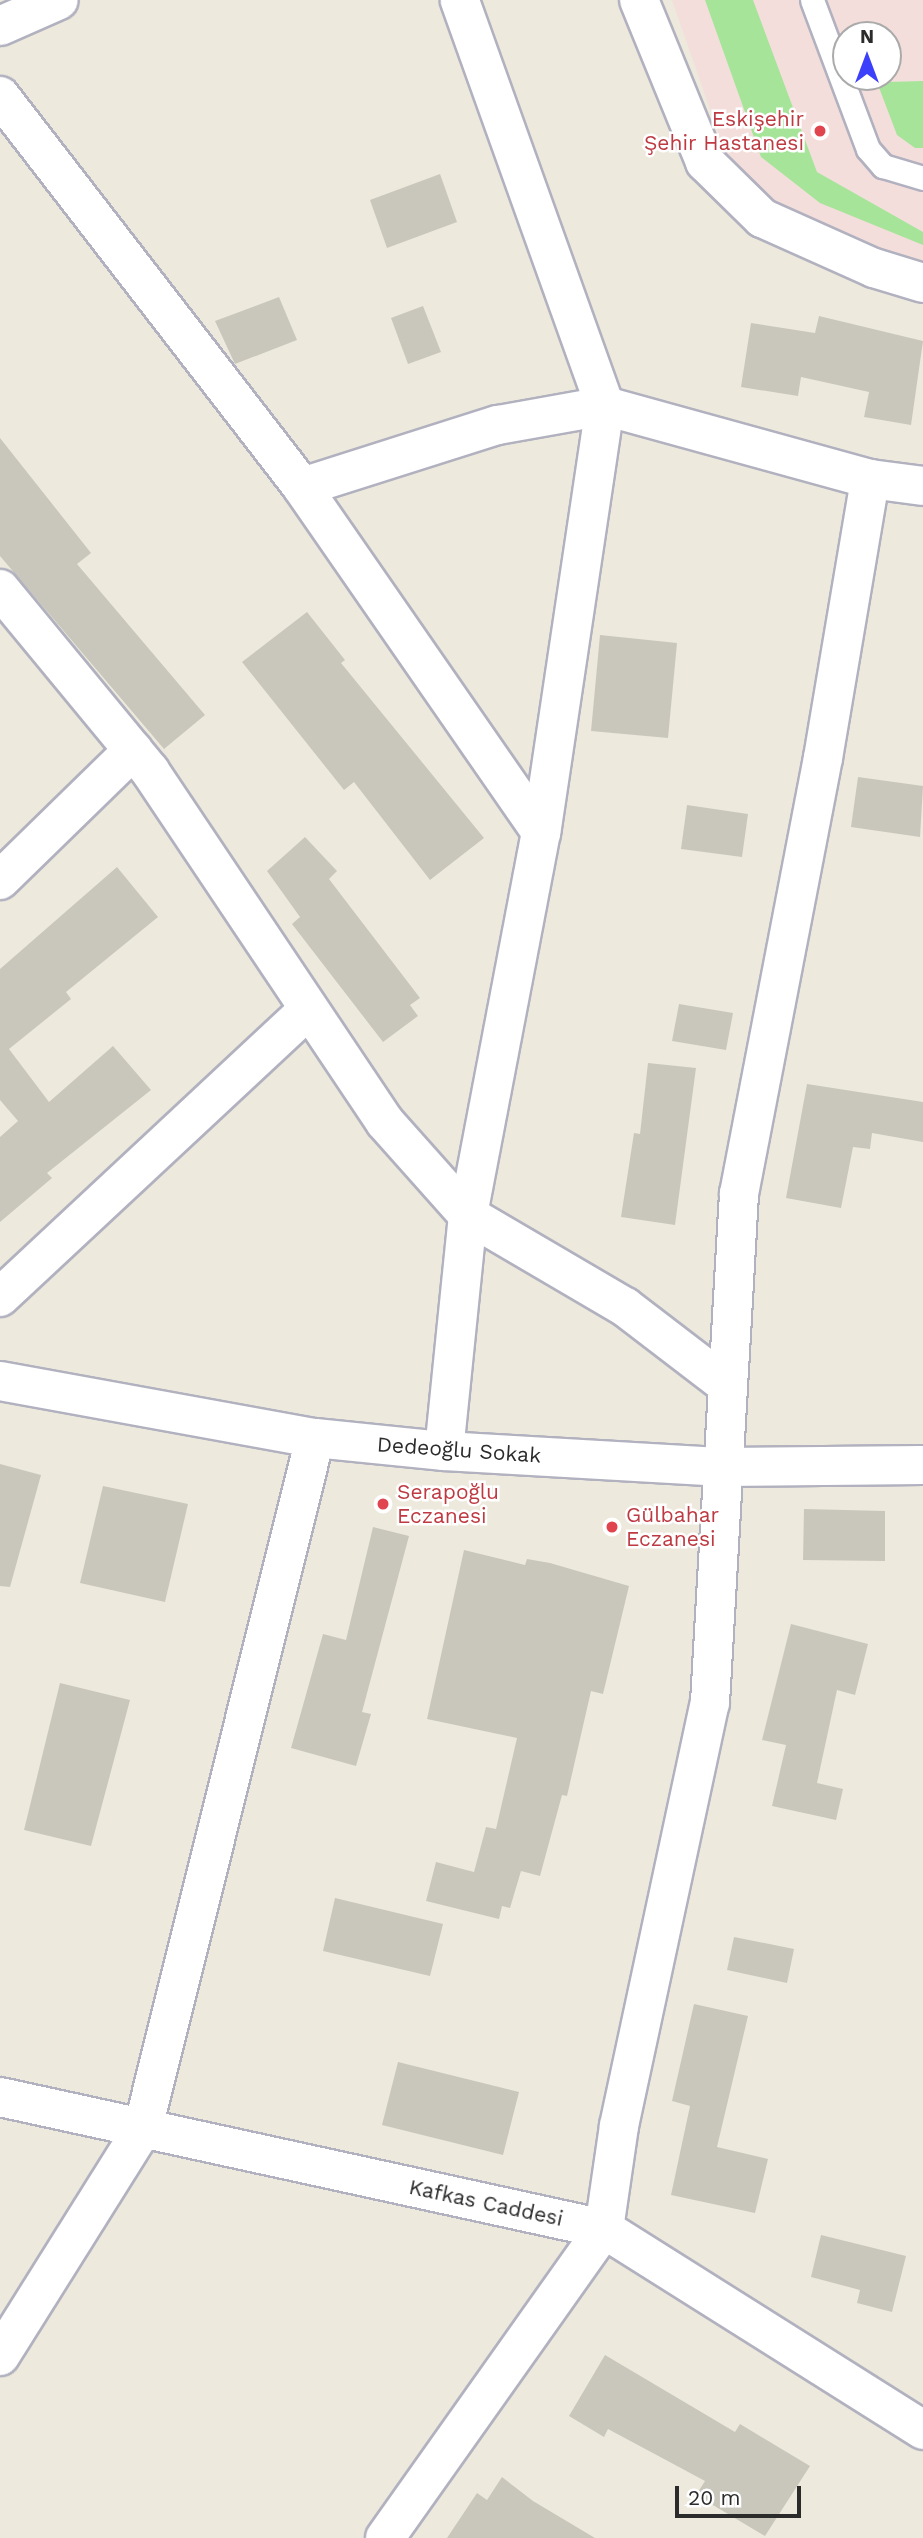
<!DOCTYPE html>
<html>
<head>
<meta charset="utf-8">
<style>
	body { margin:0 }
	#map { position:relative; width:923px; height:2538px; overflow:hidden; background:#ede9dd; font-family:"Work Sans",sans-serif }
	div>[style] { position:absolute }
	.medical>* { inset:0; background:#f4dedb }
	.green>* { inset:0; background:#a6e49a }
	.building>* { inset:0; background:#c9c7bc }
	.roads { filter:drop-shadow(2px 0 #b1b1bf) drop-shadow(-2px 0 #b1b1bf) drop-shadow(0 2px #b1b1bf) drop-shadow(0 -2px #b1b1bf) }
	.lane>* { height:23px; margin:-11.5px; padding:0 11.5px; transform-origin:11.5px; border-radius:11.5px; background:#fff }
	.street>* { height:38px; margin:-19px; padding:0 19px; transform-origin:19px; border-radius:19px; background:#fff }
	.secondary>* { height:38px; margin:-19px; padding:0 19px; transform-origin:19px; border-radius:19px; background:#fff }
	.dots>* { width:19px; height:19px; translate:-50% -50%; box-sizing:border-box; border:4px solid #fff; border-radius:50% }
	span { translate:-50% -50%; white-space:nowrap; text-align:center; line-height:1.15; -webkit-text-stroke:5px #fff; paint-order:stroke }
	.health-label { font-size:21px; color:#be3a42 }
	.right { translate:-100% -50%; text-align:right }
	.left { translate:0 -50%; text-align:left }
	.street-label { font-size:21px; color:#2b2b2b }
	.north { position:absolute; left:832px; top:21px; width:70px; height:70px; box-sizing:border-box; background:#fff; border:2px solid #aaa; border-radius:50%; rotate:0deg; font-size:19px; font-weight:700; line-height:28px; text-align:center; color:#2b2b2b }
	.north::after { content:''; display:block; margin:auto; width:24px; height:32px; background:#3d40fa; clip-path:polygon(50% 0,100% 100%,50% 72%,0 100%) }
	.scale { position:absolute; left:675px; top:2486px; width:126px; height:32px; box-sizing:border-box; border:4px solid #2b2b2b; border-top:0; padding-left:9px; font-size:21px; line-height:24px; white-space:nowrap; color:#2b2b2b; -webkit-text-stroke:5px #fff; paint-order:stroke }
</style>
</head>
<body>
<div id="map">
	<div class="medical">
		<i style="clip-path:polygon(evenodd,672px 0,923px 0,923px 266px,736px 184px,672px 0,846px 35px,888px 35px,888px 77px,846px 77px,846px 35px)"></i>
	</div>
	<div class="green">
		<i style="clip-path:polygon(705px 0,753px 0,817px 172px,923px 232px,923px 245px,820px 203px,761px 157px)"></i>
		<i style="clip-path:polygon(875px 77px,886px 82px,923px 81px,923px 148px,915px 148px,897px 135px)"></i>
	</div>
	<div class="building">
		<i style="clip-path:polygon(440px 174px,457px 222px,387px 248px,370px 200px)"></i>
		<i style="clip-path:polygon(279px 297px,297px 340px,235px 364px,215px 321px)"></i>
		<i style="clip-path:polygon(423px 306px,441px 352px,408px 364px,391px 318px)"></i>
		<i style="clip-path:polygon(819px 316px,923px 341px,911px 425px,864px 417px,869px 392px,801px 377px,798px 396px,741px 387px,751px 323px,815px 333px)"></i>
		<i style="clip-path:polygon(0 438px,91px 553px,77px 564px,205px 715px,164px 749px,0 556px)"></i>
		<i style="clip-path:polygon(307px 612px,345px 660px,341px 663px,484px 838px,430px 880px,354px 782px,344px 790px,242px 662px)"></i>
		<i style="clip-path:polygon(600px 635px,677px 643px,668px 738px,591px 731px)"></i>
		<i style="clip-path:polygon(858px 777px,923px 786px,920px 837px,851px 827px)"></i>
		<i style="clip-path:polygon(687px 805px,748px 814px,742px 857px,681px 849px)"></i>
		<i style="clip-path:polygon(305px 837px,337px 871px,329px 879px,420px 998px,410px 1005px,418px 1016px,383px 1042px,292px 924px,300px 917px,267px 871px)"></i>
		<i style="clip-path:polygon(117px 867px,158px 917px,66px 992px,71px 999px,9px 1049px,49px 1102px,113px 1046px,151px 1090px,47px 1173px,52px 1178px,0 1222px,0 1137px,18px 1121px,0 1100px,0 969px)"></i>
		<i style="clip-path:polygon(679px 1004px,733px 1013px,726px 1050px,672px 1041px)"></i>
		<i style="clip-path:polygon(648px 1063px,696px 1068px,675px 1225px,621px 1217px,634px 1133px,640px 1134px)"></i>
		<i style="clip-path:polygon(807px 1084px,923px 1102px,923px 1142px,872px 1133px,870px 1149px,853px 1147px,841px 1208px,786px 1198px)"></i>
		<i style="clip-path:polygon(0 1464px,41px 1475px,10px 1587px,0 1586px)"></i>
		<i style="clip-path:polygon(103px 1486px,188px 1504px,165px 1602px,80px 1583px)"></i>
		<i style="clip-path:polygon(804px 1509px,885px 1511px,885px 1561px,803px 1560px)"></i>
		<i style="clip-path:polygon(373px 1527px,409px 1536px,362px 1712px,371px 1714px,356px 1766px,291px 1748px,323px 1634px,346px 1640px)"></i>
		<i style="clip-path:polygon(464px 1550px,525px 1565px,527px 1559px,550px 1563px,629px 1586px,603px 1694px,591px 1691px,567px 1796px,562px 1795px,540px 1876px,521px 1871px,510px 1908px,502px 1906px,499px 1919px,426px 1901px,436px 1862px,474px 1872px,486px 1827px,496px 1829px,517px 1738px,427px 1719px)"></i>
		<i style="clip-path:polygon(791px 1624px,868px 1644px,855px 1695px,837px 1690px,817px 1783px,843px 1789px,836px 1820px,772px 1806px,786px 1745px,762px 1740px)"></i>
		<i style="clip-path:polygon(60px 1683px,130px 1700px,91px 1846px,24px 1830px)"></i>
		<i style="clip-path:polygon(335px 1898px,443px 1924px,430px 1976px,323px 1951px)"></i>
		<i style="clip-path:polygon(734px 1937px,794px 1949px,787px 1983px,727px 1970px)"></i>
		<i style="clip-path:polygon(694px 2004px,748px 2016px,717px 2147px,768px 2159px,755px 2213px,671px 2195px,690px 2106px,672px 2101px)"></i>
		<i style="clip-path:polygon(398px 2062px,519px 2092px,503px 2155px,382px 2125px)"></i>
		<i style="clip-path:polygon(821px 2235px,906px 2256px,892px 2312px,857px 2303px,860px 2290px,811px 2277px)"></i>
		<i style="clip-path:polygon(605px 2355px,735px 2432px,740px 2424px,810px 2466px,765px 2536px,696px 2495px,705px 2481px,608px 2429px,604px 2437px,569px 2416px)"></i>
		<i style="clip-path:polygon(502px 2477px,533px 2501px,595px 2538px,447px 2538px,477px 2493px,487px 2500px)"></i>
	</div>
	<div class="roads">
		<div class="lane">
			<i style="left:812px;top:0;width:159px;rotate:69.4deg"></i>
			<i style="left:868px;top:149px;width:23px;rotate:49deg"></i>
			<i style="left:883px;top:166px;width:42px;rotate:16.7deg"></i>
		</div>
		<div class="street">
			<i style="left:0;top:26px;width:64px;rotate:-23.8deg"></i>
			<i style="left:0;top:96px;width:494px;rotate:52.3deg"></i>
			<i style="left:302px;top:487px;width:420px;rotate:55.3deg"></i>
			<i style="left:870px;top:479px;width:53px;rotate:7.5deg"></i>
			<i style="left:302px;top:487px;width:206px;rotate:-17.6deg"></i>
			<i style="left:498px;top:425px;width:109px;rotate:-10.1deg"></i>
			<i style="left:605px;top:406px;width:431px;rotate:98.5deg"></i>
			<i style="left:541px;top:832px;width:390px;rotate:100.8deg"></i>
			<i style="left:468px;top:1215px;width:182px;rotate:30.4deg"></i>
			<i style="left:625px;top:1307px;width:128px;rotate:37.4deg"></i>
			<i style="left:0;top:589px;width:236px;rotate:50.5deg"></i>
			<i style="left:150px;top:771px;width:422px;rotate:56.2deg"></i>
			<i style="left:385px;top:1122px;width:125px;rotate:48.3deg"></i>
			<i style="left:468px;top:1215px;width:237px;rotate:95.8deg"></i>
			<i style="left:0;top:880px;width:186px;rotate:-44.3deg"></i>
			<i style="left:0;top:1297px;width:420px;rotate:-43deg"></i>
			<i style="left:0;top:2356px;width:269px;rotate:-57.9deg"></i>
			<i style="left:143px;top:2128px;width:711px;rotate:-76deg"></i>
			<i style="left:385px;top:2538px;width:379px;rotate:-54.7deg"></i>
			<i style="left:604px;top:2229px;width:104px;rotate:-81.7deg"></i>
			<i style="left:619px;top:2126px;width:433px;rotate:-77.9deg"></i>
			<i style="left:710px;top:1703px;width:510px;rotate:-86.74deg"></i>
			<i style="left:739px;top:1194px;width:444px;rotate:-79.1deg"></i>
			<i style="left:823px;top:758px;width:283px;rotate:-80.4deg"></i>
			<i style="left:870px;top:479px;width:275px;rotate:-164.6deg"></i>
			<i style="left:605px;top:406px;width:431px;rotate:-109.7deg"></i>
		</div>
		<div class="secondary">
			<i style="left:639px;top:0;width:175px;rotate:67.8deg"></i>
			<i style="left:705px;top:162px;width:80px;rotate:44.5deg"></i>
			<i style="left:762px;top:218px;width:123px;rotate:24.1deg"></i>
			<i style="left:874px;top:268px;width:51px;rotate:17deg"></i>
			<i style="left:0;top:1381px;width:320px;rotate:10.3deg"></i>
			<i style="left:315px;top:1438px;width:130px;rotate:5.8deg"></i>
			<i style="left:444px;top:1451px;width:280px;rotate:3.3deg"></i>
			<i style="left:724px;top:1467px;width:199px;rotate:-0.6deg"></i>
			<i style="left:0;top:2097px;width:618px;rotate:12.33deg"></i>
			<i style="left:604px;top:2229px;width:377px;rotate:32.2deg"></i>
		</div>
	</div>
	<div class="dots">
		<i style="left:820px;top:131px;background:#e0444e"></i>
		<i style="left:383px;top:1504px;background:#e0444e"></i>
		<i style="left:612px;top:1527px;background:#e0444e"></i>
	</div>
	<div class="health-label">
		<span class="right" style="left:804px;top:131px">Eskişehir<br>Şehir Hastanesi</span>
		<span class="left" style="left:397px;top:1504px">Serapoğlu<br>Eczanesi</span>
		<span class="left" style="left:626px;top:1527px">Gülbahar<br>Eczanesi</span>
	</div>
	<div class="street-label">
		<span style="left:459px;top:1450px;rotate:4deg">Dedeoğlu Sokak</span>
		<span style="left:486px;top:2203px;rotate:12deg">Kafkas Caddesi</span>
	</div>
	<div class="north">N</div>
	<div class="scale">20 m</div>
</div>
</body>
</html>
